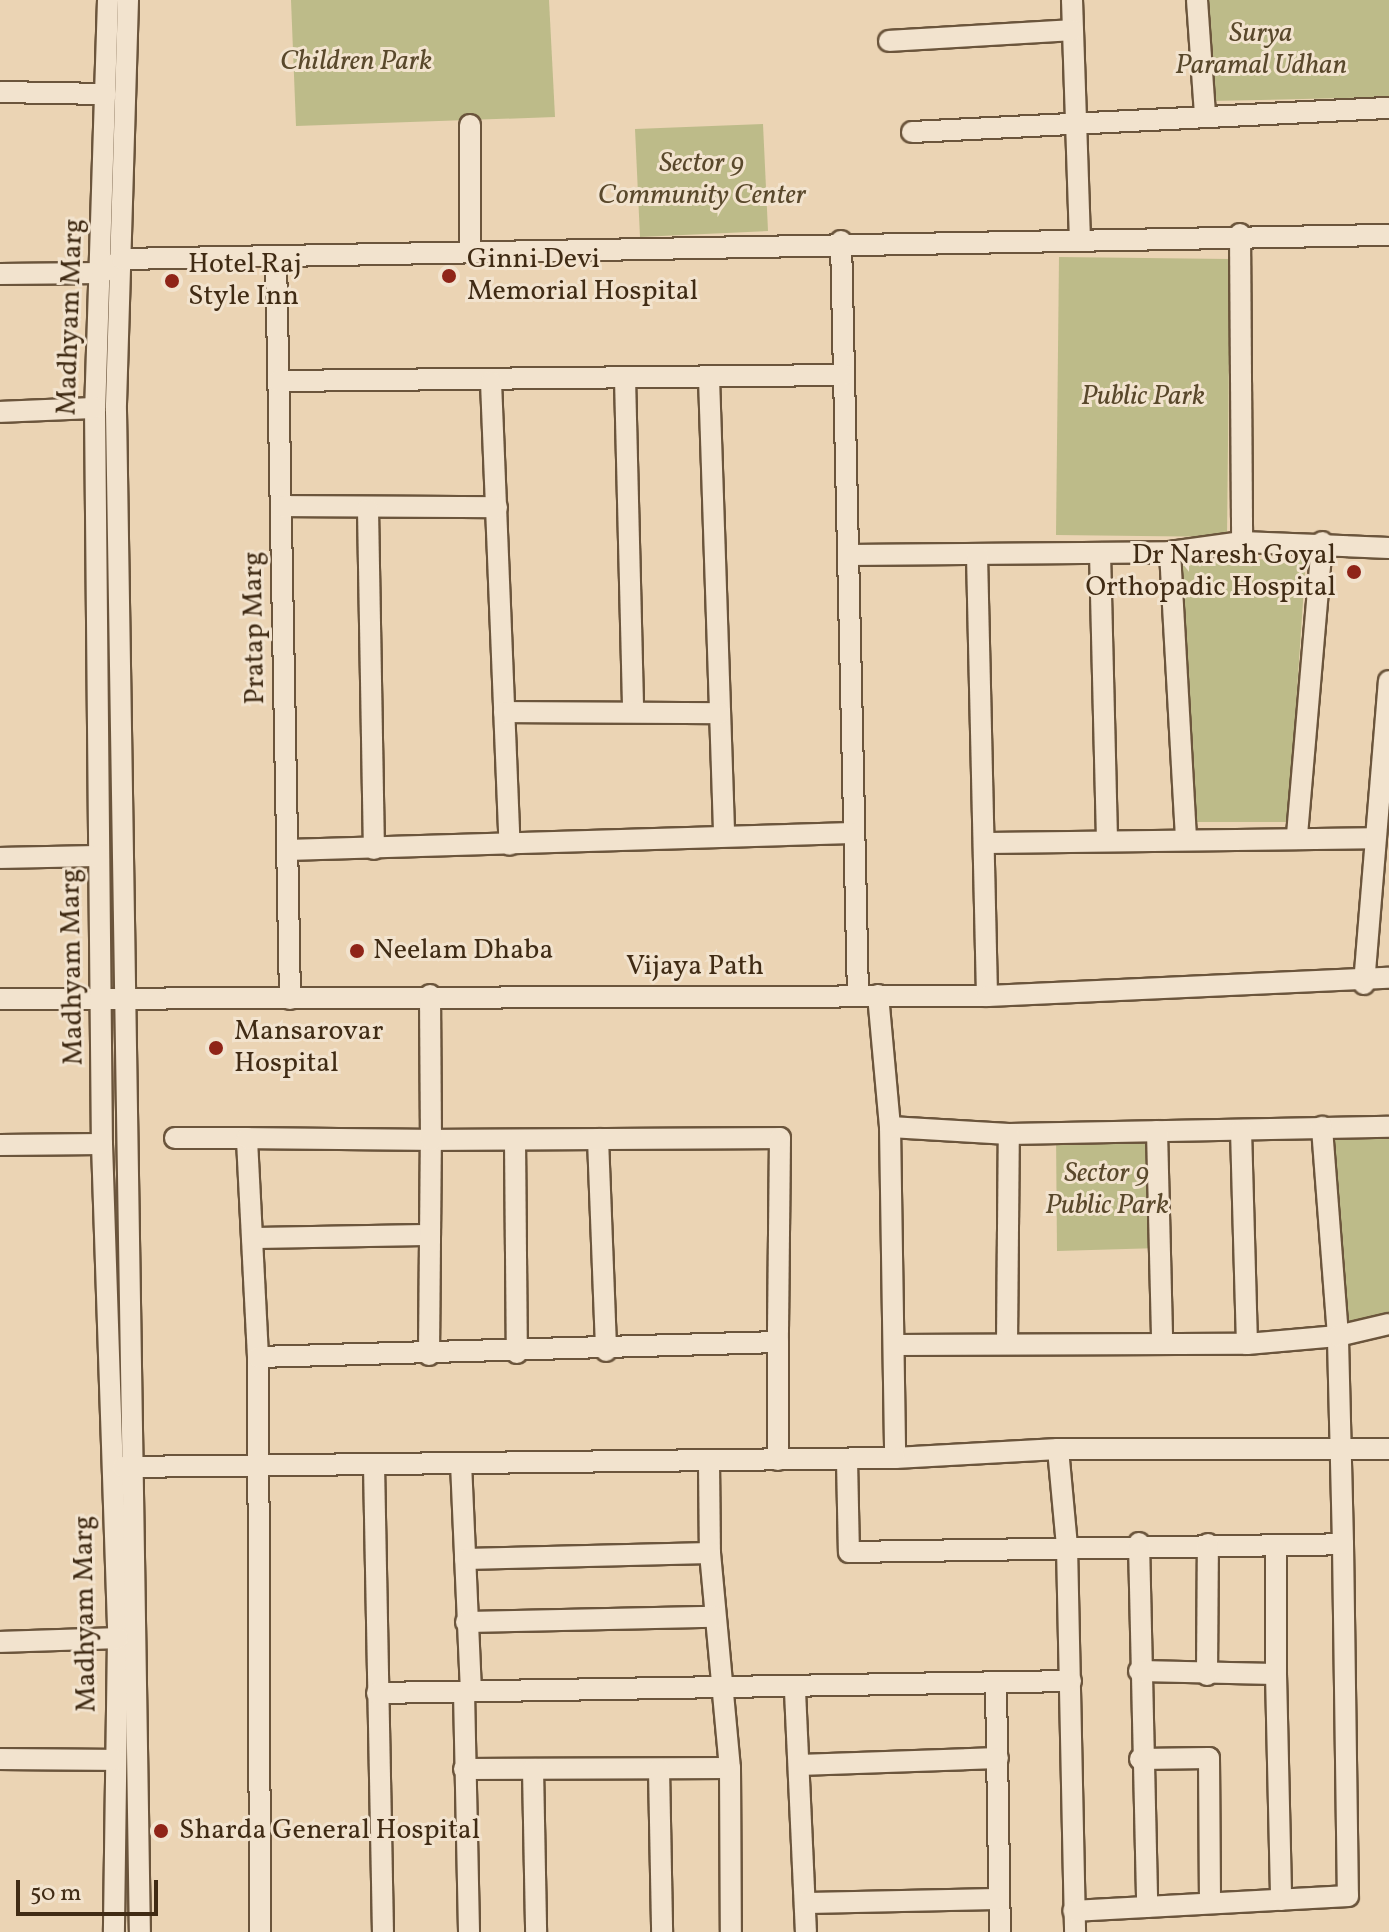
<!DOCTYPE html>
<html>
<head>
<meta charset="utf-8">
<style>
	body { margin:0 }
	#map { position:relative; width:1389px; height:1932px; overflow:hidden; background:#ebd4b4; font-family:Vollkorn,serif }
	div>[style] { position:absolute }
	.green>* { inset:0; background:#bdbb89 }
	.roads { filter:drop-shadow(2px 0 #6b553c) drop-shadow(-2px 0 #6b553c) drop-shadow(0 2px #6b553c) drop-shadow(0 -2px #6b553c) }
	.minor>* { height:20px; margin:-10px; padding:0 10px; transform-origin:10px; border-radius:10px; background:#f2e3ce }
	.dots>* { width:22px; height:22px; translate:-50% -50%; box-sizing:border-box; border:4px solid #f2e3ce; border-radius:50% }
	span { translate:-50% -50%; white-space:nowrap; text-align:center; line-height:1.15; -webkit-text-stroke:6px #f2e3ce; paint-order:stroke }
	.park-label { font-size:28px; color:#59482b; font-style:italic }
	.poi-label { font-size:28px; color:#402b14 }
	.left { translate:0 -50%; text-align:left }
	.right { translate:-100% -50%; text-align:right }
	.street-label { font-size:28px; color:#402b14 }
	.scale { position:absolute; left:16px; top:1880px; width:142px; height:36px; box-sizing:border-box; border:4px solid #402b14; border-top:0; padding-left:10px; font-size:24px; line-height:28px; white-space:nowrap; color:#402b14; -webkit-text-stroke:6px #f2e3ce; paint-order:stroke }
</style>
</head>
<body>
<div id="map">
	<div class="green">
		<i style="clip-path:polygon(291px 0,549px 0,555px 117px,296px 126px)"></i>
		<i style="clip-path:polygon(1208px 0,1389px 0,1389px 97px,1212px 101px)"></i>
		<i style="clip-path:polygon(763px 124px,768px 231px,640px 237px,635px 129px)"></i>
		<i style="clip-path:polygon(1059px 257px,1230px 259px,1227px 537px,1056px 535px)"></i>
		<i style="clip-path:polygon(1306px 558px,1288px 822px,1195px 822px,1177px 562px)"></i>
		<i style="clip-path:polygon(1322px 1127px,1389px 1127px,1389px 1325px,1338px 1336px)"></i>
		<i style="clip-path:polygon(1157px 1131px,1160px 1248px,1057px 1251px,1056px 1133px)"></i>
	</div>
	<div class="roads">
		<div class="minor">
			<i style="left:108px;top:0;width:408px;rotate:91.8deg"></i>
			<i style="left:95px;top:408px;width:736px;rotate:89.46deg"></i>
			<i style="left:102px;top:1144px;width:494px;rotate:88.1deg"></i>
			<i style="left:118px;top:1638px;width:294px;rotate:90.8deg"></i>
			<i style="left:128px;top:0;width:411px;rotate:91.7deg"></i>
			<i style="left:116px;top:411px;width:1521px;rotate:89.1deg"></i>
			<i style="left:1072px;top:0;width:240px;rotate:88.1deg"></i>
			<i style="left:1197px;top:0;width:113px;rotate:86deg"></i>
			<i style="left:889px;top:41px;width:184px;rotate:-3.4deg"></i>
			<i style="left:0;top:92px;width:106px;rotate:1.1deg"></i>
			<i style="left:470px;top:125px;width:125px;rotate:90deg"></i>
			<i style="left:912px;top:132px;width:478px;rotate:-2.9deg"></i>
			<i style="left:1240px;top:234px;width:308px;rotate:89.6deg"></i>
			<i style="left:841px;top:241px;width:754px;rotate:88.71deg"></i>
			<i style="left:276px;top:256px;width:743px;rotate:88.92deg"></i>
			<i style="left:0;top:274px;width:102px;rotate:-0.6deg"></i>
			<i style="left:102px;top:273px;width:24px;rotate:-35deg"></i>
			<i style="left:122px;top:259px;width:1267px;rotate:-1.09deg"></i>
			<i style="left:625px;top:378px;width:333px;rotate:88.6deg"></i>
			<i style="left:709px;top:378px;width:454px;rotate:88.1deg"></i>
			<i style="left:278px;top:381px;width:566px;rotate:-0.61deg"></i>
			<i style="left:491px;top:382px;width:463px;rotate:87.7deg"></i>
			<i style="left:0;top:412px;width:95px;rotate:-2.4deg"></i>
			<i style="left:281px;top:506px;width:216px;rotate:0.3deg"></i>
			<i style="left:368px;top:509px;width:340px;rotate:89deg"></i>
			<i style="left:1170px;top:552px;width:285px;rotate:86.8deg"></i>
			<i style="left:1100px;top:553px;width:285px;rotate:88.6deg"></i>
			<i style="left:848px;top:555px;width:322px;rotate:-0.5deg"></i>
			<i style="left:1170px;top:552px;width:73px;rotate:-7.9deg"></i>
			<i style="left:1242px;top:542px;width:147px;rotate:2.3deg"></i>
			<i style="left:977px;top:555px;width:441px;rotate:88.7deg"></i>
			<i style="left:504px;top:712px;width:216px;rotate:0.3deg"></i>
			<i style="left:1297px;top:835px;width:294px;rotate:-85.1deg"></i>
			<i style="left:987px;top:843px;width:385px;rotate:-0.7deg"></i>
			<i style="left:287px;top:850px;width:565px;rotate:-1.72deg"></i>
			<i style="left:0;top:858px;width:99px;rotate:-1.2deg"></i>
			<i style="left:1364px;top:984px;width:304px;rotate:-85.3deg"></i>
			<i style="left:878px;top:995px;width:133px;rotate:84.8deg"></i>
			<i style="left:890px;top:1127px;width:331px;rotate:89.1deg"></i>
			<i style="left:895px;top:1458px;width:163px;rotate:-3.2deg"></i>
			<i style="left:1058px;top:1449px;width:331px"></i>
			<i style="left:0;top:999px;width:987px;rotate:-0.17deg"></i>
			<i style="left:987px;top:996px;width:402px;rotate:-2.6deg"></i>
			<i style="left:890px;top:1127px;width:119px;rotate:3.4deg"></i>
			<i style="left:1009px;top:1134px;width:380px;rotate:-1.1deg"></i>
			<i style="left:1241px;top:1130px;width:214px;rotate:88.4deg"></i>
			<i style="left:1157px;top:1131px;width:211px;rotate:88.6deg"></i>
			<i style="left:175px;top:1138px;width:72px"></i>
			<i style="left:598px;top:1139px;width:212px;rotate:87.8deg"></i>
			<i style="left:515px;top:1140px;width:213px;rotate:89.5deg"></i>
			<i style="left:0;top:1145px;width:102px;rotate:-0.6deg"></i>
			<i style="left:252px;top:1238px;width:177px;rotate:-1deg"></i>
			<i style="left:1007px;top:1343px;width:209px;rotate:-89.5deg"></i>
			<i style="left:895px;top:1345px;width:352px;rotate:-0.2deg"></i>
			<i style="left:1247px;top:1344px;width:91px;rotate:-5deg"></i>
			<i style="left:1338px;top:1336px;width:210px;rotate:-94.4deg"></i>
			<i style="left:429px;top:1355px;width:215px;rotate:-89.5deg"></i>
			<i style="left:431px;top:1140px;width:349px;rotate:-0.3deg"></i>
			<i style="left:780px;top:1138px;width:204px;rotate:90.6deg"></i>
			<i style="left:258px;top:1357px;width:219px;rotate:-92.9deg"></i>
			<i style="left:247px;top:1138px;width:184px;rotate:0.6deg"></i>
			<i style="left:431px;top:1140px;width:145px;rotate:-90.4deg"></i>
			<i style="left:1058px;top:1449px;width:97px;rotate:84.7deg"></i>
			<i style="left:1067px;top:1546px;width:386px;rotate:88.8deg"></i>
			<i style="left:847px;top:1460px;width:92px;rotate:88.8deg"></i>
			<i style="left:849px;top:1552px;width:494px;rotate:-0.9deg"></i>
			<i style="left:1343px;top:1544px;width:352px;rotate:89.2deg"></i>
			<i style="left:1348px;top:1896px;width:275px;rotate:176.9deg"></i>
			<i style="left:461px;top:1463px;width:229px;rotate:87.5deg"></i>
			<i style="left:709px;top:1463px;width:90px;rotate:89.4deg"></i>
			<i style="left:374px;top:1465px;width:467px;rotate:88.9deg"></i>
			<i style="left:123px;top:1467px;width:772px;rotate:-0.67deg"></i>
			<i style="left:1139px;top:1543px;width:364px;rotate:88.7deg"></i>
			<i style="left:1343px;top:1544px;width:208px;rotate:-91.4deg"></i>
			<i style="left:1338px;top:1336px;width:52px;rotate:-13.2deg"></i>
			<i style="left:465px;top:1559px;width:245px;rotate:-1.4deg"></i>
			<i style="left:710px;top:1553px;width:216px;rotate:84.7deg"></i>
			<i style="left:730px;top:1768px;width:164px;rotate:89.7deg"></i>
			<i style="left:466px;top:1622px;width:249px;rotate:-1.2deg"></i>
			<i style="left:0;top:1642px;width:118px;rotate:-1.9deg"></i>
			<i style="left:1139px;top:1671px;width:137px;rotate:1.3deg"></i>
			<i style="left:1276px;top:1674px;width:128px;rotate:-90deg"></i>
			<i style="left:1276px;top:1674px;width:226px;rotate:88.7deg"></i>
			<i style="left:1207px;top:1675px;width:131px;rotate:-89.6deg"></i>
			<i style="left:996px;top:1685px;width:247px;rotate:89.1deg"></i>
			<i style="left:795px;top:1691px;width:241px;rotate:87.4deg"></i>
			<i style="left:464px;top:1692px;width:240px;rotate:88.8deg"></i>
			<i style="left:377px;top:1693px;width:694px;rotate:-0.99deg"></i>
			<i style="left:0;top:1759px;width:115px;rotate:0.5deg"></i>
			<i style="left:1140px;top:1759px;width:69px;rotate:-0.8deg"></i>
			<i style="left:1209px;top:1758px;width:145px;rotate:89.6deg"></i>
			<i style="left:799px;top:1765px;width:199px;rotate:-2deg"></i>
			<i style="left:464px;top:1769px;width:266px;rotate:-0.2deg"></i>
			<i style="left:533px;top:1769px;width:163px;rotate:88.9deg"></i>
			<i style="left:659px;top:1769px;width:163px;rotate:88.9deg"></i>
			<i style="left:806px;top:1903px;width:192px;rotate:-1.2deg"></i>
			<i style="left:260px;top:1932px;width:575px;rotate:-90.2deg"></i>
			<i style="left:258px;top:1357px;width:520px;rotate:-1.65deg"></i>
			<i style="left:778px;top:1342px;width:118px;rotate:90deg"></i>
		</div>
	</div>
	<div class="dots">
		<i style="left:449px;top:276px;background:#8f2418"></i>
		<i style="left:172px;top:281px;background:#8f2418"></i>
		<i style="left:1354px;top:572px;background:#8f2418"></i>
		<i style="left:357px;top:951px;background:#8f2418"></i>
		<i style="left:216px;top:1048px;background:#8f2418"></i>
		<i style="left:161px;top:1831px;background:#8f2418"></i>
	</div>
	<div class="park-label">
		<span style="left:1261px;top:50px">Surya<br>Paramal Udhan</span>
		<span style="left:356px;top:62px">Children Park</span>
		<span style="left:702px;top:180px">Sector 9<br>Community Center</span>
		<span style="left:1143px;top:397px">Public Park</span>
		<span style="left:1107px;top:1190px">Sector 9<br>Public Park</span>
	</div>
	<div class="poi-label">
		<span class="left" style="left:467px;top:276px">Ginni Devi<br>Memorial Hospital</span>
		<span class="left" style="left:188px;top:281px">Hotel Raj<br>Style Inn</span>
		<span class="right" style="left:1336px;top:572px">Dr Naresh Goyal<br>Orthopadic Hospital</span>
		<span class="left" style="left:373px;top:951px">Neelam Dhaba</span>
		<span class="left" style="left:234px;top:1048px">Mansarovar<br>Hospital</span>
		<span class="left" style="left:179px;top:1831px">Sharda General Hospital</span>
	</div>
	<div class="street-label">
		<span style="left:71px;top:317px;rotate:-88deg">Madhyam Marg</span>
		<span style="left:255px;top:628px;rotate:-91deg">Pratap Marg</span>
		<span style="left:73px;top:967px;rotate:-91deg">Madhyam Marg</span>
		<span style="left:695px;top:967px">Vijaya Path</span>
		<span style="left:86px;top:1614px;rotate:-91deg">Madhyam Marg</span>
	</div>
	<div class="scale">50 m</div>
</div>
</body>
</html>
